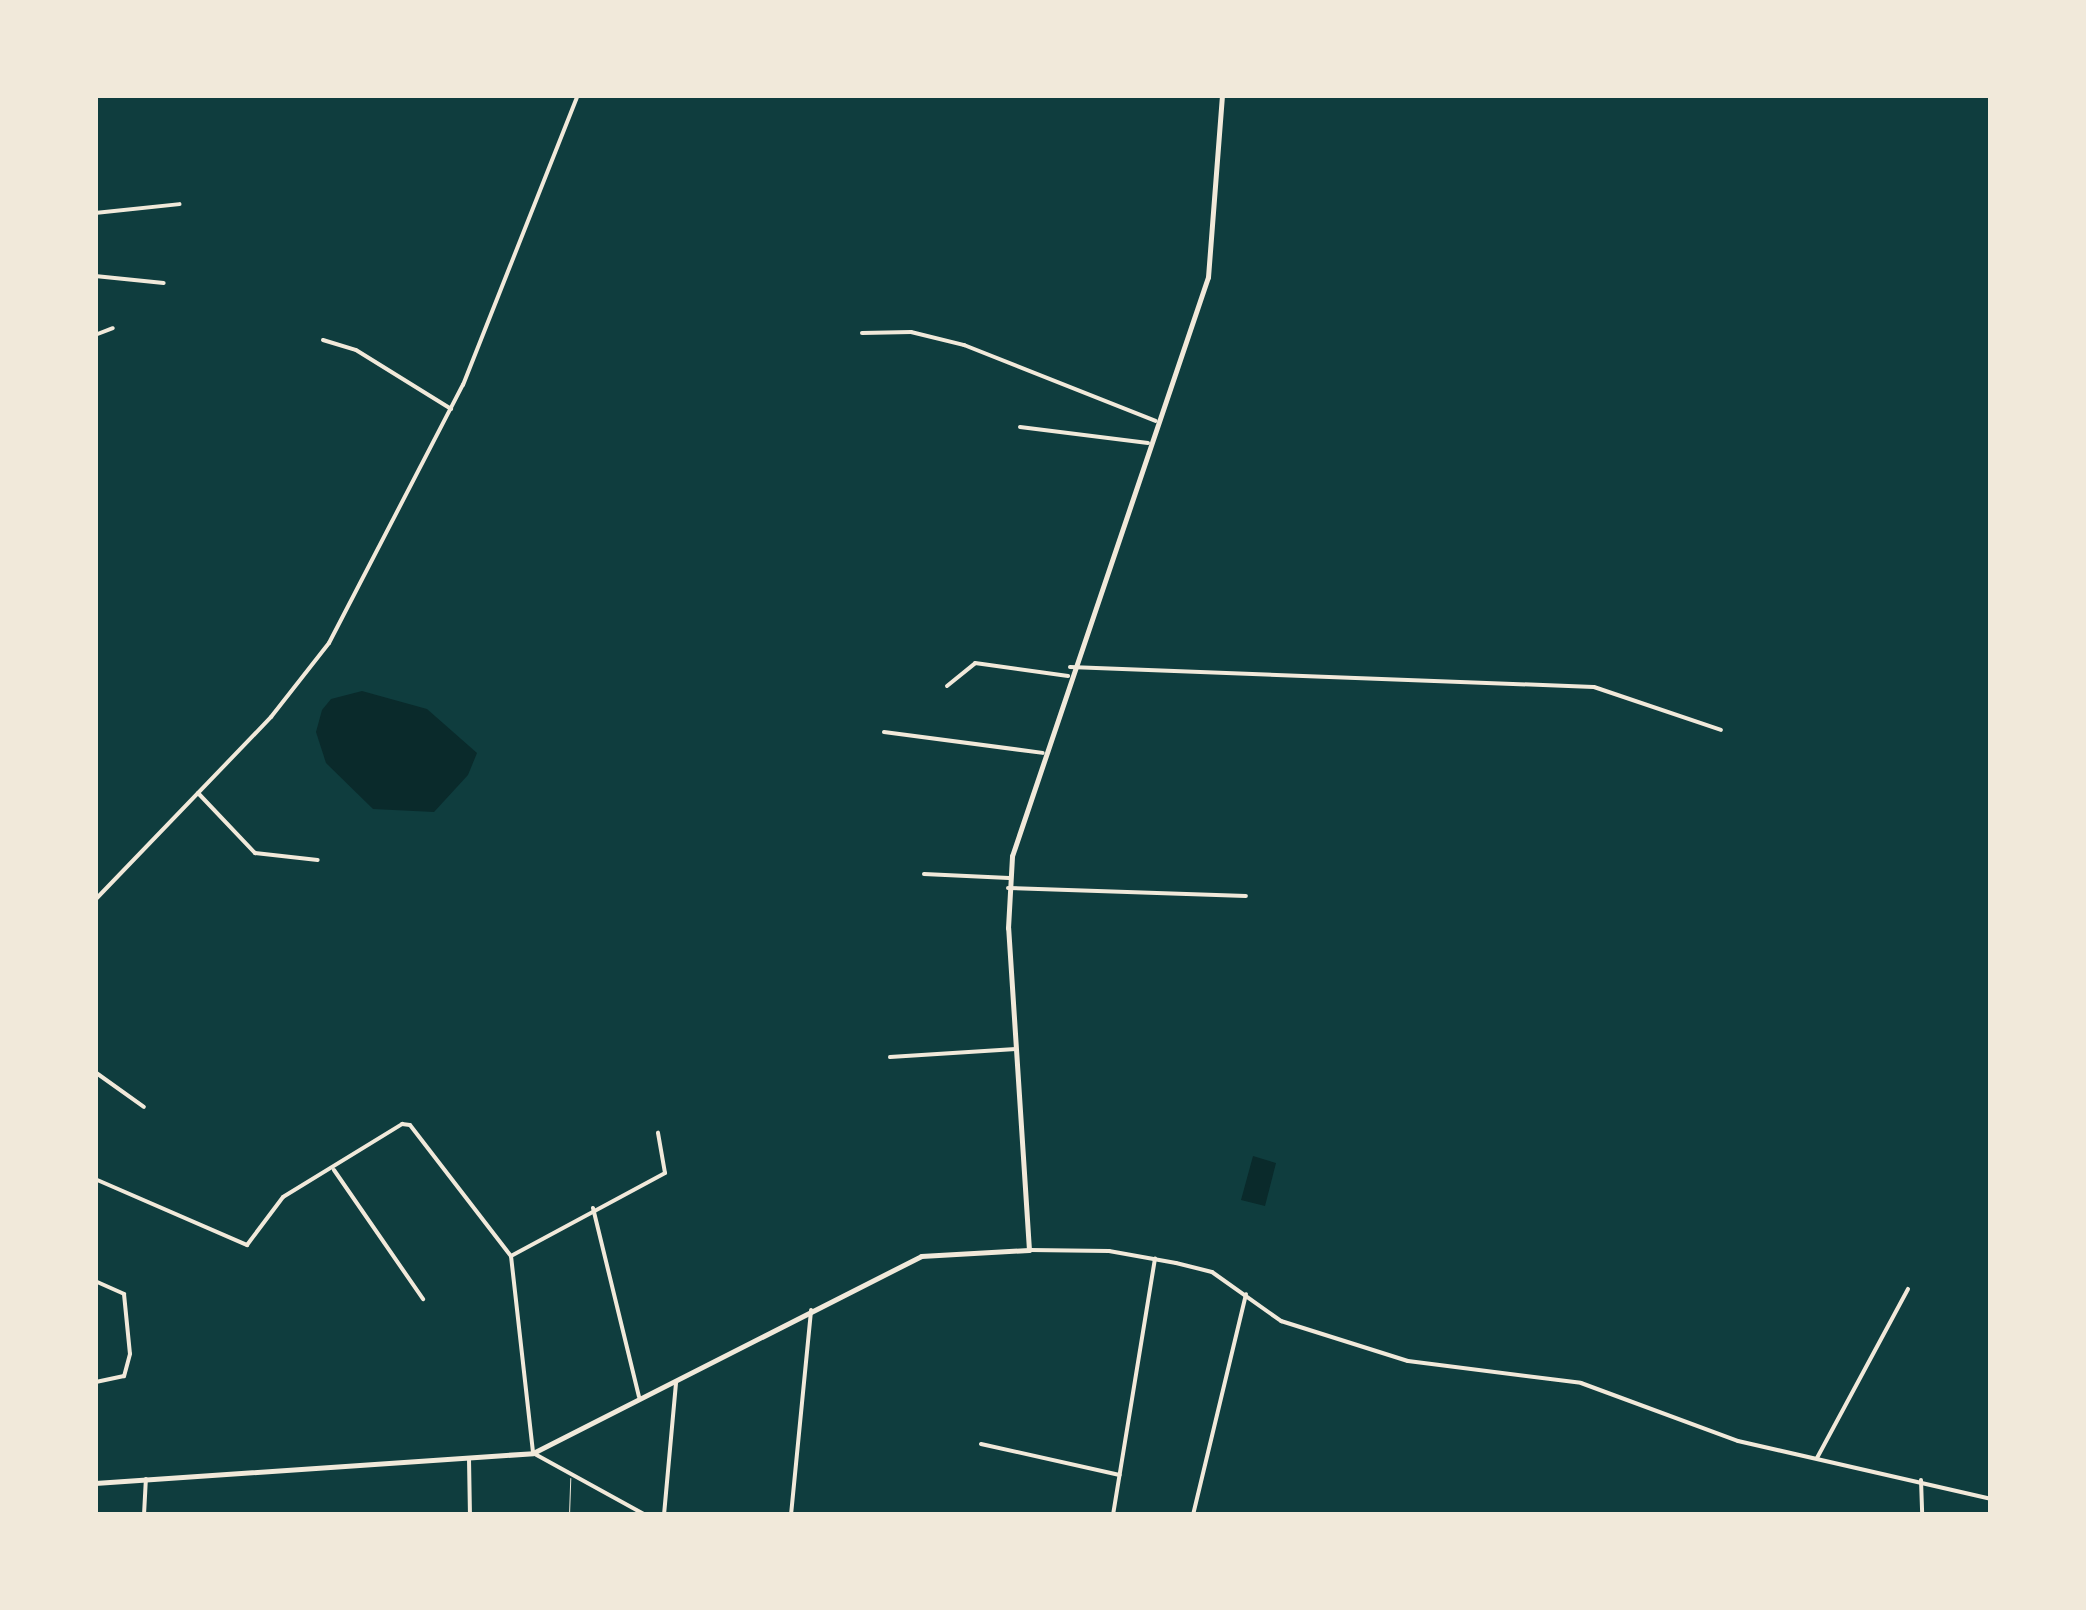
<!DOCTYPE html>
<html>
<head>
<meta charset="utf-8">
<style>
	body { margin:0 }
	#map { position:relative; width:2086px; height:1610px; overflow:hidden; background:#0f3d3e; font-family:"DM Sans",sans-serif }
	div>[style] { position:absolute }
	.water>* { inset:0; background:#0a2a2b }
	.service>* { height:1px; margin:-0.5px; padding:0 0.5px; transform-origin:0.5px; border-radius:0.5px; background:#f1e9da }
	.minor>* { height:4px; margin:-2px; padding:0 2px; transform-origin:2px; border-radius:2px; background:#f1e9da }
	.tertiary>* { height:5px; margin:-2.5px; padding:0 2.5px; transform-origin:2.5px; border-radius:2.5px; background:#f1e9da }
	span { translate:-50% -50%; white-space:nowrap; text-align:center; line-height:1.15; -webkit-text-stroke:8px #f1e9da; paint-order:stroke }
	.frame { position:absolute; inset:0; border:98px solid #f1e9da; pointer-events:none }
</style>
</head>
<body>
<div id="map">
	<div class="water">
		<i style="clip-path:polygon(362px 691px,427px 709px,477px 753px,468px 775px,434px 812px,373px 809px,326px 763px,316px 732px,322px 710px,331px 699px)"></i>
		<i style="clip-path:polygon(1253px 1156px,1276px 1163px,1265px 1206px,1241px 1200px)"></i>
	</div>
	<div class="service">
		<i style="left:569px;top:1515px;width:37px;rotate:-88deg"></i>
	</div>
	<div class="minor">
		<i style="left:95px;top:213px;width:85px;rotate:-6deg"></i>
		<i style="left:95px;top:276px;width:69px;rotate:5.8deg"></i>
		<i style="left:862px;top:333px;width:49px;rotate:-1.2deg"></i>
		<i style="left:911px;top:332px;width:55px;rotate:13.8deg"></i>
		<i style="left:964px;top:345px;width:206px;rotate:21.6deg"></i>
		<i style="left:95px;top:335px;width:19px;rotate:-21deg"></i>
		<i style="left:323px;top:340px;width:34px;rotate:17deg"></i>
		<i style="left:356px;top:350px;width:112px;rotate:31.8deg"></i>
		<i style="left:1020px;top:427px;width:129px;rotate:7.1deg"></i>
		<i style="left:1070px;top:667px;width:524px;rotate:2.19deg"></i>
		<i style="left:1594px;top:687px;width:134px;rotate:18.7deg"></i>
		<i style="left:947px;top:686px;width:36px;rotate:-39deg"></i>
		<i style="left:975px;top:663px;width:94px;rotate:8deg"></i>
		<i style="left:884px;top:732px;width:160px;rotate:7.5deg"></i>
		<i style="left:198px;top:793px;width:83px;rotate:46.5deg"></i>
		<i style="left:255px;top:853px;width:63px;rotate:6.3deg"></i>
		<i style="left:924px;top:874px;width:85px;rotate:2.7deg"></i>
		<i style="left:1008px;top:888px;width:238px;rotate:1.9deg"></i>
		<i style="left:95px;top:900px;width:254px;rotate:-46.1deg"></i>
		<i style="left:271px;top:717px;width:94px;rotate:-51.9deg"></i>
		<i style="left:329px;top:643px;width:291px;rotate:-62.6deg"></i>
		<i style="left:463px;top:385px;width:312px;rotate:-68.4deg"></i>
		<i style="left:890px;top:1057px;width:126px;rotate:-3.6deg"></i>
		<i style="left:95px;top:1072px;width:60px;rotate:35.5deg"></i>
		<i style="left:334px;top:1170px;width:157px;rotate:55.4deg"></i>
		<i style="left:95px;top:1179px;width:166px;rotate:23.5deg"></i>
		<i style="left:247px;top:1245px;width:60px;rotate:-53.1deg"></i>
		<i style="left:283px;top:1197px;width:140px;rotate:-31.5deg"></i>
		<i style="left:402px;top:1124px;width:8px;rotate:7deg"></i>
		<i style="left:410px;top:1125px;width:165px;rotate:52.4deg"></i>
		<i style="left:511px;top:1256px;width:198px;rotate:83.6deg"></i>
		<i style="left:533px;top:1453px;width:129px;rotate:28.8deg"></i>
		<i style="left:593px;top:1208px;width:194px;rotate:76.3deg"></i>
		<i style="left:1030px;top:1250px;width:79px;rotate:0.7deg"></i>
		<i style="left:1109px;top:1251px;width:68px;rotate:10.2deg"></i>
		<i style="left:1176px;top:1263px;width:37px;rotate:14deg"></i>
		<i style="left:1212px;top:1272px;width:85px;rotate:35.4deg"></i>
		<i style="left:1281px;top:1321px;width:133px;rotate:17.5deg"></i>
		<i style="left:1408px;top:1361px;width:174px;rotate:7.2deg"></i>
		<i style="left:1581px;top:1383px;width:167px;rotate:20.3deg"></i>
		<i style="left:1738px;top:1441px;width:260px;rotate:12.9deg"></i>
		<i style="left:511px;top:1256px;width:175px;rotate:-28.3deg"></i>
		<i style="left:665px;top:1173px;width:41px;rotate:-99.9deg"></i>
		<i style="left:95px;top:1281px;width:32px;rotate:24deg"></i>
		<i style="left:124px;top:1294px;width:60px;rotate:84.3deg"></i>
		<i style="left:130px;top:1354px;width:23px;rotate:105deg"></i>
		<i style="left:124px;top:1376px;width:30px;rotate:168deg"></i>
		<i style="left:981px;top:1444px;width:142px;rotate:12.6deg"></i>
		<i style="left:1817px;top:1458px;width:192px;rotate:-61.7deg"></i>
		<i style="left:469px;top:1459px;width:56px;rotate:89deg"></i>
		<i style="left:1921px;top:1480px;width:35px;rotate:88deg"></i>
		<i style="left:144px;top:1515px;width:36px;rotate:-87deg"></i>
		<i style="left:664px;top:1515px;width:134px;rotate:-84.8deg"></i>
		<i style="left:791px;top:1515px;width:206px;rotate:-84.4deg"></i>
		<i style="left:1113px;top:1515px;width:260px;rotate:-80.7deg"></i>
		<i style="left:1193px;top:1515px;width:227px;rotate:-76.5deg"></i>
	</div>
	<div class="tertiary">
		<i style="left:95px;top:1483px;width:439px;rotate:-3.9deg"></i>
		<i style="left:533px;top:1453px;width:435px;rotate:-26.9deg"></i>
		<i style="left:921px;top:1256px;width:108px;rotate:-3.2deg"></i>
		<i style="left:1029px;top:1250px;width:323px;rotate:-93.7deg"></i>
		<i style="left:1008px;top:928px;width:72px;rotate:-86.8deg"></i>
		<i style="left:1012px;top:856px;width:611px;rotate:-71.3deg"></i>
		<i style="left:1208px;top:277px;width:183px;rotate:-85.6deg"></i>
	</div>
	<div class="frame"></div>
</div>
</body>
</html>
